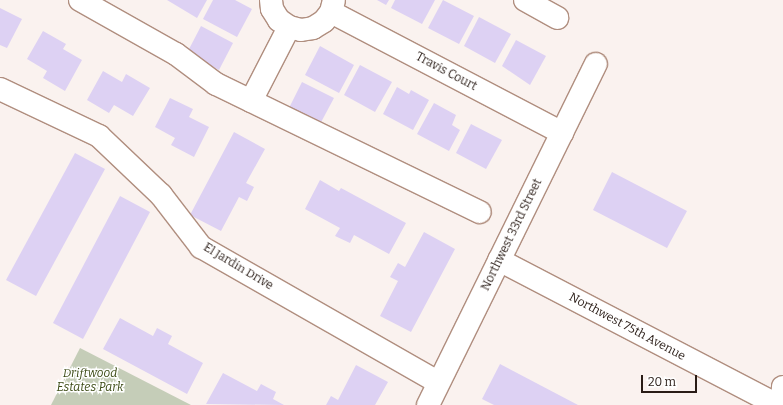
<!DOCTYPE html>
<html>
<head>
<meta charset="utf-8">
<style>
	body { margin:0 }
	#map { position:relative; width:783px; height:405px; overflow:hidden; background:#faf2ef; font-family:Bitter,serif }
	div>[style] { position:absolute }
	.green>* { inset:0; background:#c5cdb8 }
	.building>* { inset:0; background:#ddd1f3 }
	.roads { filter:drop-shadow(1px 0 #b08e7f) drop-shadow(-1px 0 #b08e7f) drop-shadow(0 1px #b08e7f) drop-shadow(0 -1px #b08e7f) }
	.minor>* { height:22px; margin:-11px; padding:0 11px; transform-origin:11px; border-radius:11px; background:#fff }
	.major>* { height:22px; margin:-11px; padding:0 11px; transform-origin:11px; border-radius:11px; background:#fff }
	span { translate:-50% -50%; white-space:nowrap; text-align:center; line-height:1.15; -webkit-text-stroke:3px #fff; paint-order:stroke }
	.street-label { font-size:12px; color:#291c16 }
	.park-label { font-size:12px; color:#3b4a14; font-style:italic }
	.scale { position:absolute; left:641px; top:375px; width:56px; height:18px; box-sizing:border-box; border:2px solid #291c16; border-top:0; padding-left:5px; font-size:12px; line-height:14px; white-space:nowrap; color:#291c16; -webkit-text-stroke:3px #fff; paint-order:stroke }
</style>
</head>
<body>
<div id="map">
	<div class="green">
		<i style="clip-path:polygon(80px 348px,191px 405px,51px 405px)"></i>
	</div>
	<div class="building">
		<i style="clip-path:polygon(167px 0,207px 0,197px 18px)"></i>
		<i style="clip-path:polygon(213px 0,235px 0,252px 9px,237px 37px,203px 19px)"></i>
		<i style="clip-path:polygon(377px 0,389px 0,386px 5px)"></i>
		<i style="clip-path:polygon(395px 0,435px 0,422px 24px,391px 8px)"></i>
		<i style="clip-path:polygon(443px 0,474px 16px,459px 44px,428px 28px)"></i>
		<i style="clip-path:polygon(0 8px,22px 19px,7px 48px,0 45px)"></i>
		<i style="clip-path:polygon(479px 17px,511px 34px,495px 63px,464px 46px)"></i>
		<i style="clip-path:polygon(201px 26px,233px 43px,219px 70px,187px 53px)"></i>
		<i style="clip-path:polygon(43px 31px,66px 44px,63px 49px,82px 60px,65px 91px,43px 78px,47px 71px,27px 59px)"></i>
		<i style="clip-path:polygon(516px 40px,546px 56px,530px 85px,502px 66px)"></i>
		<i style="clip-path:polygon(320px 46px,354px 65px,339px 93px,305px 75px)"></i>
		<i style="clip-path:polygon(360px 65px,392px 82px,375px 112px,344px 95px)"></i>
		<i style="clip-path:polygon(103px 71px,122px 82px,126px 74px,150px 88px,133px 116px,114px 105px,109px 113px,87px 100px)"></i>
		<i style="clip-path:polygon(302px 82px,334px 98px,319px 126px,288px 110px)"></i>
		<i style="clip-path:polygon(397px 87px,409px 94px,411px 90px,429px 100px,413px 130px,383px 114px)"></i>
		<i style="clip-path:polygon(170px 98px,193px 109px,189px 117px,209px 127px,194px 157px,171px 145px,175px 138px,155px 127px)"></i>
		<i style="clip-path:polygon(434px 103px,456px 115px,452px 125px,460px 130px,449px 151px,417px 134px)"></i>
		<i style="clip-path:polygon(471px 124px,502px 140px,486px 169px,456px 153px)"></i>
		<i style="clip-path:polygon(234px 132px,265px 149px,246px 183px,254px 187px,247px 201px,239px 197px,221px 231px,190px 215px)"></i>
		<i style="clip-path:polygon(75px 153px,105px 169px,36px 296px,6px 280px)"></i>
		<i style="clip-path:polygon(612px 172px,687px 211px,667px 248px,593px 210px)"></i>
		<i style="clip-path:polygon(320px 180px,339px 191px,341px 188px,406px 223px,389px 254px,354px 235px,350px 243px,335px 236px,340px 228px,305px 209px)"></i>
		<i style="clip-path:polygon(120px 196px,150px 212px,83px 339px,53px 323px)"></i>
		<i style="clip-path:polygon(424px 232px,455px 249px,411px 332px,380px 316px,398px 281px,390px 277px,398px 263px,405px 267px)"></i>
		<i style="clip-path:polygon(120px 318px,153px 336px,157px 328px,172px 336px,168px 344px,203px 363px,187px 394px,103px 349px)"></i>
		<i style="clip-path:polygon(500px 364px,578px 405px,494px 405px,482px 399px)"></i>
		<i style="clip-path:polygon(356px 365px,388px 382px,375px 405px,326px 405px,331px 396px,338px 400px)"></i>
		<i style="clip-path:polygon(223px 373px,257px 391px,261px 384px,276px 392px,273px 399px,284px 405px,206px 404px)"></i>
	</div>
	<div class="roads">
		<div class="minor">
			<i style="left:80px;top:0;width:110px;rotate:29.4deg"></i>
			<i style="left:176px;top:54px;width:50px;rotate:36.9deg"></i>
			<i style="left:216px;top:84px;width:293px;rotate:25.9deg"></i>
			<i style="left:271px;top:0;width:9px;rotate:84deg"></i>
			<i style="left:272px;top:9px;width:13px;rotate:58deg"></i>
			<i style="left:279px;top:20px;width:12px;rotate:35deg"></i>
			<i style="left:289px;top:27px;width:12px;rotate:14deg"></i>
			<i style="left:301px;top:30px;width:12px;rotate:-9deg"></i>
			<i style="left:313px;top:28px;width:13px;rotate:-32deg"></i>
			<i style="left:324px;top:21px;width:11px;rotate:-52deg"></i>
			<i style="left:331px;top:12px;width:12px;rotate:-76deg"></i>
			<i style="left:525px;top:0;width:37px;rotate:29deg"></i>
			<i style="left:331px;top:12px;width:261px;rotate:27.6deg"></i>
			<i style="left:0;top:89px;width:110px;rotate:25.4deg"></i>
			<i style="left:99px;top:136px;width:86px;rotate:43.6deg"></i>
			<i style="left:161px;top:195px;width:66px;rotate:52.4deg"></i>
			<i style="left:201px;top:247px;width:273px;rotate:29.7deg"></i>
			<i style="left:251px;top:101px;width:83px;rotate:-62.8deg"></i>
			<i style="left:499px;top:260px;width:314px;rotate:27.5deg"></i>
			<i style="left:428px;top:405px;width:380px;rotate:-63.8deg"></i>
		</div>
		<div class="major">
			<i style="left:782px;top:405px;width:18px;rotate:-87deg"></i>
		</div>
	</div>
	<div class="street-label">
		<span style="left:446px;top:72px;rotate:28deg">Travis Court</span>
		<span style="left:512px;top:235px;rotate:-64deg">Northwest 33rd Street</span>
		<span style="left:238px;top:267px;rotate:31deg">El Jardin Drive</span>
		<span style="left:627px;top:327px;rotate:28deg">Northwest 75th Avenue</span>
	</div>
	<div class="park-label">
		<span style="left:90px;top:381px">Driftwood<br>Estates Park</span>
	</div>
	<div class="scale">20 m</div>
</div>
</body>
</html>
